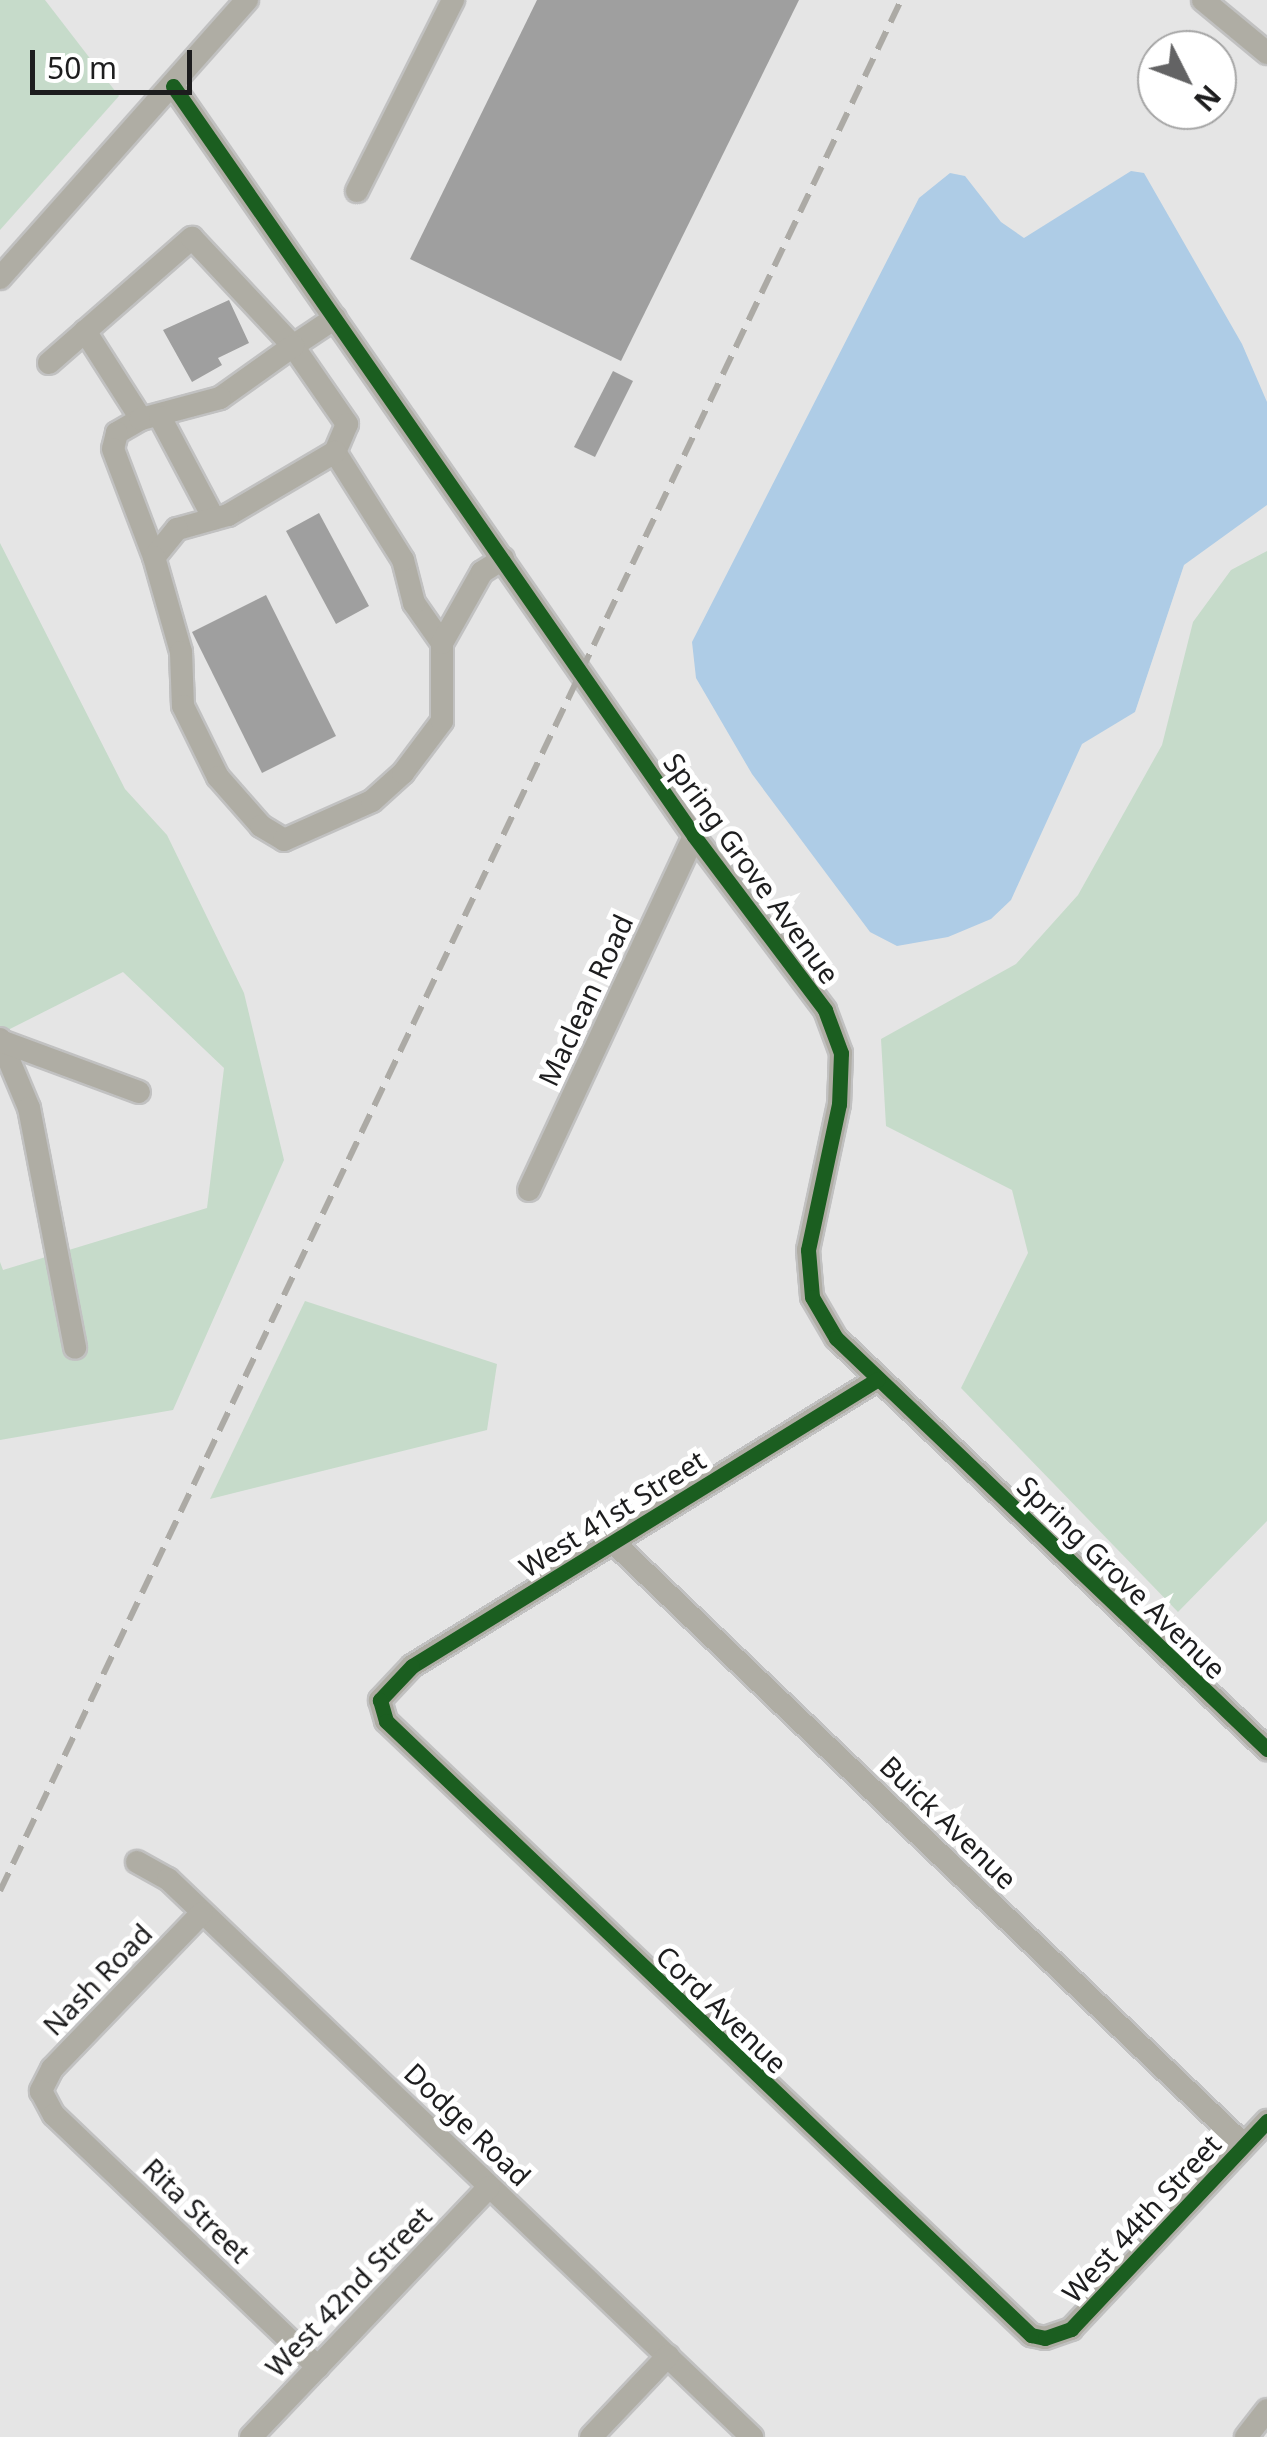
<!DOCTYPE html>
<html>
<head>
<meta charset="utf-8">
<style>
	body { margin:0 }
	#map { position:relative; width:1267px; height:2437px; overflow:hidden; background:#e5e5e5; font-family:"Noto Sans",sans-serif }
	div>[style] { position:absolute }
	.green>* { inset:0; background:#c6dbca }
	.water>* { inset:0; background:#aecce6 }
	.building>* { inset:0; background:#9f9f9f }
	.roads { filter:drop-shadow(2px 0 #c1c1c1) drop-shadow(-2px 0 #c1c1c1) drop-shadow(0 2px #c1c1c1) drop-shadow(0 -2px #c1c1c1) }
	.minor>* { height:22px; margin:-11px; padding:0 11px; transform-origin:11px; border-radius:11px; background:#afada4 }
	.rail>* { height:6px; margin-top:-3px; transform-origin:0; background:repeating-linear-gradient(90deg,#acaaa5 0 20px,transparent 0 30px) }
	.cycleway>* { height:15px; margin:-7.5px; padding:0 7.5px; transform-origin:7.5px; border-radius:7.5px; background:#1b5e20 }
	span { translate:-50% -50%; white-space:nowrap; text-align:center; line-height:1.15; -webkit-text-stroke:10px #fff; paint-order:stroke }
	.street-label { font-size:28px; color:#1d1d1e }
	.north { position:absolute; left:1137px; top:30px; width:100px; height:100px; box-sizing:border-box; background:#fff; border:2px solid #a5a5a5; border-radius:50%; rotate:132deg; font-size:28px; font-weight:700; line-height:40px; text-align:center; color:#1d1d1e }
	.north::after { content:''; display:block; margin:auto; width:35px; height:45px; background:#636364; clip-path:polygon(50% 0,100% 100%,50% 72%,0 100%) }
	.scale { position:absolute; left:30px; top:50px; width:162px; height:45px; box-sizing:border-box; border:5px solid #1d1d1e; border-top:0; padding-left:12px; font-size:30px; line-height:35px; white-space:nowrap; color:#1d1d1e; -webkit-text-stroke:8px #fff; paint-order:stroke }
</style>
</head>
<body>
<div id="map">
	<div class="green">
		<i style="clip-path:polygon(0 0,45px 0,119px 96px,0 230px)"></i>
		<i style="clip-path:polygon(0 543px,125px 789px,167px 835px,244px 993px,284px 1160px,173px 1410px,0 1440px,0 1262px,3px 1270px,207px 1208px,224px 1068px,123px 972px,0 1034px)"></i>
		<i style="clip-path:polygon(1267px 551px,1267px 1521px,1178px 1612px,961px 1388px,1028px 1253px,1012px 1190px,886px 1126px,881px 1039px,1016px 964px,1078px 895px,1162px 745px,1193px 622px,1231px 570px)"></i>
		<i style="clip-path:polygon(305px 1301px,497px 1364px,487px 1430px,210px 1499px)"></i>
	</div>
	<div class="water">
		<i style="clip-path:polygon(1131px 171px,1144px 173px,1242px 344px,1267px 402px,1267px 505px,1184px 565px,1135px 712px,1082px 744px,1011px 900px,991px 919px,948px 937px,897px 946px,870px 932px,752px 774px,696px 678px,692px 642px,919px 198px,950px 173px,965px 176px,1001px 222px,1024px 238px)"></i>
	</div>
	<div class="building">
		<i style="clip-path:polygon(537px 0,799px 0,621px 361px,410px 259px)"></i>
		<i style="clip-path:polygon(229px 300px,249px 343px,218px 358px,222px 365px,192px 382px,163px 330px)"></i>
		<i style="clip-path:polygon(613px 371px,633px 381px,595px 457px,574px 447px)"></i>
		<i style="clip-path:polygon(319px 513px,369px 606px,336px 624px,286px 531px)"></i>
		<i style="clip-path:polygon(266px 595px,336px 736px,262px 773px,192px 632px)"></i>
	</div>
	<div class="roads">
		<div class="minor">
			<i style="left:1203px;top:0;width:83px;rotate:39.6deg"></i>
			<i style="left:173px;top:86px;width:913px;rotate:55.21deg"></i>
			<i style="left:694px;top:836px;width:218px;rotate:53deg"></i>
			<i style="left:825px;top:1010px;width:46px;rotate:69.6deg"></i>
			<i style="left:841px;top:1053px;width:51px;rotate:92.2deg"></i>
			<i style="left:839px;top:1104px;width:149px;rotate:102deg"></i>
			<i style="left:808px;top:1250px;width:47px;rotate:85.1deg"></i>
			<i style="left:812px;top:1297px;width:48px;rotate:59.7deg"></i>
			<i style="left:836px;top:1338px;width:596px;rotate:43.64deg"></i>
			<i style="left:357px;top:191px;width:214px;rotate:-63.3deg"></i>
			<i style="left:0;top:278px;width:372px;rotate:-48.4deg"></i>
			<i style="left:335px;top:318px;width:50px;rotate:146.3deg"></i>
			<i style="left:293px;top:346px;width:95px;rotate:55.3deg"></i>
			<i style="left:347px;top:424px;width:30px;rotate:113deg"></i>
			<i style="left:85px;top:331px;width:104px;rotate:57.5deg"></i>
			<i style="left:141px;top:419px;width:28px;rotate:150deg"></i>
			<i style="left:117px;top:433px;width:16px;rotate:104deg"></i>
			<i style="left:113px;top:449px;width:116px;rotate:69.2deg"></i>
			<i style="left:49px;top:363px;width:190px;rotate:-41.2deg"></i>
			<i style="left:192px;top:238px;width:148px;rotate:46.9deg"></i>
			<i style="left:293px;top:346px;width:90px;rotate:144.5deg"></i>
			<i style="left:220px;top:398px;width:82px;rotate:165.1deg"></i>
			<i style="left:160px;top:417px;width:115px;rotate:62.1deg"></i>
			<i style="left:442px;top:643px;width:49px;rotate:-125deg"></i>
			<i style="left:414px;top:603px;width:44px;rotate:-104.3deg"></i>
			<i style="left:403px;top:560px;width:128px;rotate:-122.2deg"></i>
			<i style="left:335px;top:452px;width:124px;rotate:149.5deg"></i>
			<i style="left:228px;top:515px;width:53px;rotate:164.6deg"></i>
			<i style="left:177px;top:529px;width:36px;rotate:129deg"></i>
			<i style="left:154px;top:557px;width:99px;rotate:74.1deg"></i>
			<i style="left:181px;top:652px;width:54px;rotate:87.9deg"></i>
			<i style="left:183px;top:706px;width:79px;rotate:63.8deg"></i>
			<i style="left:218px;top:777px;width:65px;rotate:48.7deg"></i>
			<i style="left:261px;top:826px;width:27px;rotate:31deg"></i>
			<i style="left:284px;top:840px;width:96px;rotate:-23.9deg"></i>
			<i style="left:372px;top:801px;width:42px;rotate:-42.1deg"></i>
			<i style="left:403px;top:773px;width:65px;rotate:-53.1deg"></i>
			<i style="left:442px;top:721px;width:78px;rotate:-90deg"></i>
			<i style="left:442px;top:643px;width:81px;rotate:-60.6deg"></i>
			<i style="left:482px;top:572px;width:25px;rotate:-32deg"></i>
			<i style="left:0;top:1039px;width:75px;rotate:67.2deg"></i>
			<i style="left:29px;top:1108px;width:244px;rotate:79.1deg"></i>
			<i style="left:1px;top:1041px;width:147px;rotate:20.3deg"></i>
			<i style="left:529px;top:1190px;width:391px;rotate:-65deg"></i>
			<i style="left:878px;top:1379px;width:547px;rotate:148.37deg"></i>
			<i style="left:412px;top:1666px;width:47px;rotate:133.3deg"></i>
			<i style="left:380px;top:1700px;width:22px;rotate:74deg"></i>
			<i style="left:386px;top:1721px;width:891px;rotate:43.59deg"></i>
			<i style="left:1031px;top:2335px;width:14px;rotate:12deg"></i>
			<i style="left:1045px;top:2338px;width:28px;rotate:-19deg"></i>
			<i style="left:1071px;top:2329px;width:286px;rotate:-46.7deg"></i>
			<i style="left:613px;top:1542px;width:873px;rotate:43.7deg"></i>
			<i style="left:137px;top:1862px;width:35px;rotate:29deg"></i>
			<i style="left:168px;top:1879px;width:808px;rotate:43.7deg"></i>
			<i style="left:202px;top:1913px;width:216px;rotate:133.9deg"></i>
			<i style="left:52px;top:2069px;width:25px;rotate:117deg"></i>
			<i style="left:41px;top:2091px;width:27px;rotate:62deg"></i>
			<i style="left:54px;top:2115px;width:365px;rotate:43.7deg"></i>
			<i style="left:251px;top:2437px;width:345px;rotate:-46.4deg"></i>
			<i style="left:591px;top:2437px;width:112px;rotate:-46.5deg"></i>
			<i style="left:1246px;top:2437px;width:34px;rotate:-52deg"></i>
		</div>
	</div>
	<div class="rail">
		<i style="left:0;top:1891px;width:2095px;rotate:-64.52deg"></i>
	</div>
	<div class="cycleway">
		<i style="left:173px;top:86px;width:913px;rotate:55.21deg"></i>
		<i style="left:694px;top:836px;width:218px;rotate:53deg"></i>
		<i style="left:825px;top:1010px;width:46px;rotate:69.6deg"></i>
		<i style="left:841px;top:1053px;width:51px;rotate:92.2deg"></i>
		<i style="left:839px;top:1104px;width:149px;rotate:102deg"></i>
		<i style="left:808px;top:1250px;width:47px;rotate:85.1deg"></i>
		<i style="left:812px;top:1297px;width:48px;rotate:59.7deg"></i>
		<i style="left:836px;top:1338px;width:596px;rotate:43.64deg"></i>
		<i style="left:878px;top:1379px;width:547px;rotate:148.37deg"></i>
		<i style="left:412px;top:1666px;width:47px;rotate:133.3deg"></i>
		<i style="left:380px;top:1700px;width:22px;rotate:74deg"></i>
		<i style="left:386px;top:1721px;width:891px;rotate:43.59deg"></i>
		<i style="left:1031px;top:2335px;width:14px;rotate:12deg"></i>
		<i style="left:1045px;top:2338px;width:28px;rotate:-19deg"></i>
		<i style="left:1071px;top:2329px;width:286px;rotate:-46.7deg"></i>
	</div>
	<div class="street-label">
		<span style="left:752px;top:868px;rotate:54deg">Spring Grove Avenue</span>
		<span style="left:585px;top:1000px;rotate:-65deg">Maclean Road</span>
		<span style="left:612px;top:1513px;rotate:-32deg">West 41st Street</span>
		<span style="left:1122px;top:1577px;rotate:44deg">Spring Grove Avenue</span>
		<span style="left:949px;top:1822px;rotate:44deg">Buick Avenue</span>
		<span style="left:97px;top:1979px;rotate:-46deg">Nash Road</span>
		<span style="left:722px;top:2009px;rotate:44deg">Cord Avenue</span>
		<span style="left:468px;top:2124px;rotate:44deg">Dodge Road</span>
		<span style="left:197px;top:2210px;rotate:44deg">Rita Street</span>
		<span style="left:1141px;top:2218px;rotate:-47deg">West 44th Street</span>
		<span style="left:348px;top:2291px;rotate:-46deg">West 42nd Street</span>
	</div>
	<div class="north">N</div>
	<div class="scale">50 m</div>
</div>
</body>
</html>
